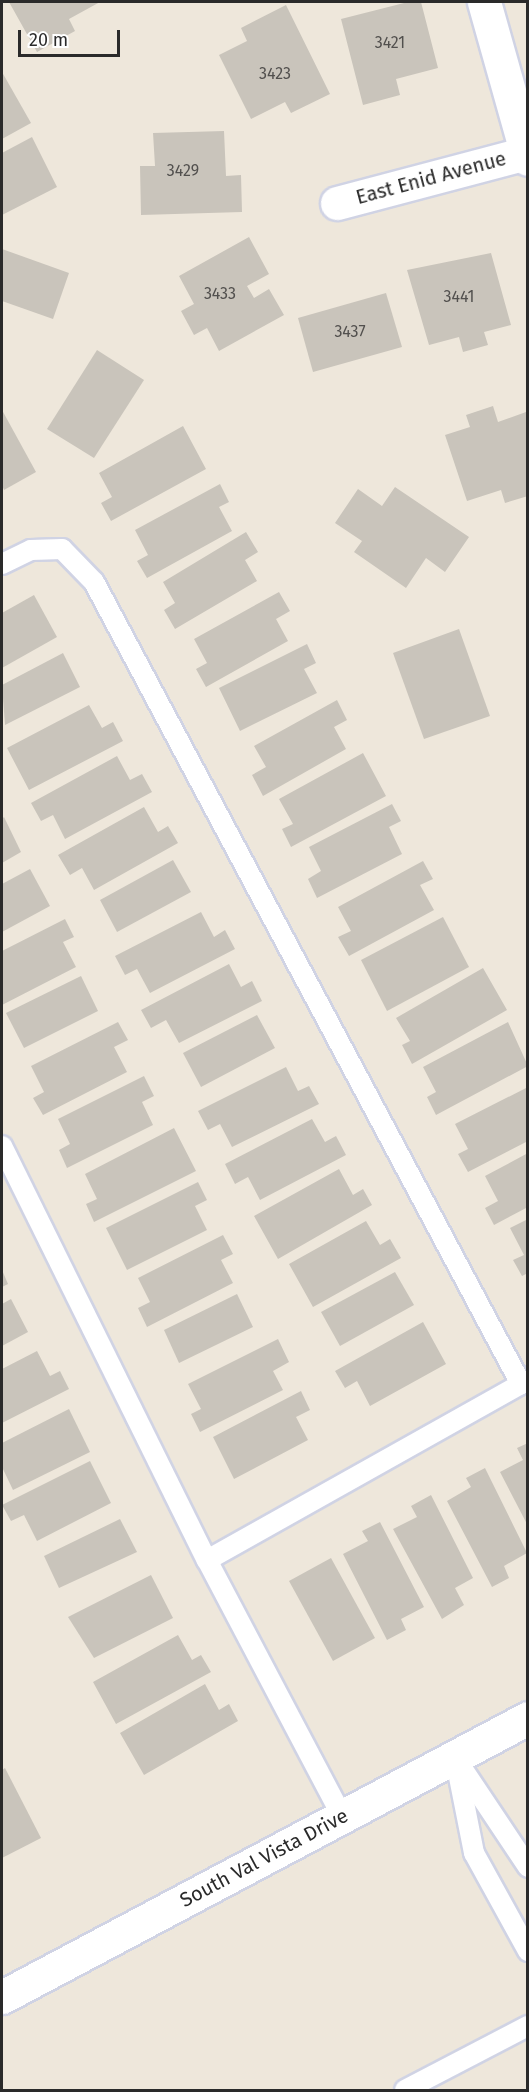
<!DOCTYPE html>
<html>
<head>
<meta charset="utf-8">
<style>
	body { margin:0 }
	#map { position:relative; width:529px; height:2092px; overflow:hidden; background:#eee7db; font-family:"Fira Sans",sans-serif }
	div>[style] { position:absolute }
	.building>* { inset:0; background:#c9c4bb }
	.roads { filter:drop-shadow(2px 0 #d0d3e4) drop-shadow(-2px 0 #d0d3e4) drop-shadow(0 2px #d0d3e4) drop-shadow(0 -2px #d0d3e4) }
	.service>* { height:20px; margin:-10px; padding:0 10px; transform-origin:10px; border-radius:10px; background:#fff }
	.minor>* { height:33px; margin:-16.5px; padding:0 16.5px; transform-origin:16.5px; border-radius:16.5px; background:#fff }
	.secondary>* { height:33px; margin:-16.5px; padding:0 16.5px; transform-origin:16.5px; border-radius:16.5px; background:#fff }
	span { translate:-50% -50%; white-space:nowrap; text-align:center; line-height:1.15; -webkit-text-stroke:4.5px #fff; paint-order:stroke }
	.number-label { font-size:16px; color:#52504e }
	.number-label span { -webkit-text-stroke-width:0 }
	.street-label { font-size:20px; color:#2a2a2a }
	.frame { position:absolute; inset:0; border:3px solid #2a2a2a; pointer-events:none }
	.scale { position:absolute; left:18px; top:30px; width:102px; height:27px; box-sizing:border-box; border:3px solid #2a2a2a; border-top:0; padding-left:8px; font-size:18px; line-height:21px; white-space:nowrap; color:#2a2a2a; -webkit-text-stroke:4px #fff; paint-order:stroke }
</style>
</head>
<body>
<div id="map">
	<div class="building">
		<i style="clip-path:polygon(9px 2px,100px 2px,69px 19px,75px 31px,37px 52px)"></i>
		<i style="clip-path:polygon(408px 2px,421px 2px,438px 68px,396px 79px,400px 95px,363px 105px,341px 19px)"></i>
		<i style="clip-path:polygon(286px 5px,330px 94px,291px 113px,285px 102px,251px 119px,219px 55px,247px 41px,241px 28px)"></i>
		<i style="clip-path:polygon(2px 72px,31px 123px,2px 139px)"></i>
		<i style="clip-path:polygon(224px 131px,226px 176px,241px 175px,242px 212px,141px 215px,140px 166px,155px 166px,153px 133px)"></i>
		<i style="clip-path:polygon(32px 137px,57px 187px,2px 215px,2px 153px)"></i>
		<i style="clip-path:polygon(249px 237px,269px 274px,247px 286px,254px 298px,269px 289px,284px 315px,219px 351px,207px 328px,194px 335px,181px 311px,194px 304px,179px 276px)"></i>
		<i style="clip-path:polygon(2px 249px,69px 273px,53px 319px,2px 301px)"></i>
		<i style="clip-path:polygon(491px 253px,511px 325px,484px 332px,488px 345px,463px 352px,459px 337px,429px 345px,407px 270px)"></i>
		<i style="clip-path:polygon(386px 293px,402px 347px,313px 372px,298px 318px)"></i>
		<i style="clip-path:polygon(97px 350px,144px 380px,94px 458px,47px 429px)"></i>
		<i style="clip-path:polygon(493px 406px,498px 422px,526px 412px,528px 496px,505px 503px,501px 490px,467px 501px,445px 435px,470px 427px,466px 415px)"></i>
		<i style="clip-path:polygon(2px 410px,36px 472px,4px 490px,2px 485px)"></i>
		<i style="clip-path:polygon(183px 426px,206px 469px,111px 521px,101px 503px,112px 497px,99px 473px)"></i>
		<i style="clip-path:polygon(220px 484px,229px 502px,219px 507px,232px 531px,147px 578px,137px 561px,148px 555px,135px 530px)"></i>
		<i style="clip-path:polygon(395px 487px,469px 537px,445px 572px,426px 558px,406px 588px,354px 552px,362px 541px,335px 523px,358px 489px,382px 506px)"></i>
		<i style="clip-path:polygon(246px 532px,258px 552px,245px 560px,257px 581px,175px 629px,164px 610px,175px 603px,163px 582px)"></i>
		<i style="clip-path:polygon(279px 592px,290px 611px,276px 619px,288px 641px,206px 687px,196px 669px,207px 663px,194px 639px)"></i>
		<i style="clip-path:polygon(34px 595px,57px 637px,2px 668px,2px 613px)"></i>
		<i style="clip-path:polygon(459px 629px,490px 716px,424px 739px,393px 653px)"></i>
		<i style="clip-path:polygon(307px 644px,316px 663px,304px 669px,317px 693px,240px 731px,219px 688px)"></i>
		<i style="clip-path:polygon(63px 653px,80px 687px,5px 725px,2px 685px)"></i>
		<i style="clip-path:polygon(337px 700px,347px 720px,334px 727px,346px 749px,263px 796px,252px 775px,266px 767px,254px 746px)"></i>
		<i style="clip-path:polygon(89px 705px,102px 728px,113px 722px,123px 741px,29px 790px,7px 748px)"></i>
		<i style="clip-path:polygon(363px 753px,386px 796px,291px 847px,282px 829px,293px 824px,279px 799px)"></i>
		<i style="clip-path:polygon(117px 756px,130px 780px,142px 774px,152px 792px,65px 839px,53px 815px,41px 821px,31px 803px)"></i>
		<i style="clip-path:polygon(392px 804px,401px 821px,389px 827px,402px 854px,317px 898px,308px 879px,321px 871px,309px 847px)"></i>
		<i style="clip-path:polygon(144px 807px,158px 832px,168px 826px,178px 843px,94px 890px,82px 868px,70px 875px,58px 855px)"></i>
		<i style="clip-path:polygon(4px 817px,21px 852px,2px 863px,2px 819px)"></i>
		<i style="clip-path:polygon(173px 860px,191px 892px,117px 932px,100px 900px)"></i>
		<i style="clip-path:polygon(423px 861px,433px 879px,420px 885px,434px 910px,349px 956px,338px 937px,351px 931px,338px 907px)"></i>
		<i style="clip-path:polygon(30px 869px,50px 906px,2px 932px,2px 884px)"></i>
		<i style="clip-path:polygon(201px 912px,214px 937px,225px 930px,235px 949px,150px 993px,137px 969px,125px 975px,115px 956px)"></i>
		<i style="clip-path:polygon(443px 917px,469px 967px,387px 1011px,361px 960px)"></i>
		<i style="clip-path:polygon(65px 919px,74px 937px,63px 942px,76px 967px,2px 1005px,2px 951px)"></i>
		<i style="clip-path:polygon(229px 964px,241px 987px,252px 981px,262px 1001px,179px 1043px,166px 1020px,151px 1028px,141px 1010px)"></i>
		<i style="clip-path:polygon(483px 968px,507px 1010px,412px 1064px,402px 1045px,410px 1041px,396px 1018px)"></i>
		<i style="clip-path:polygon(81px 976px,98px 1011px,24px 1048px,6px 1013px)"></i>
		<i style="clip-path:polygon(257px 1015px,275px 1048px,201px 1087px,183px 1053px)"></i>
		<i style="clip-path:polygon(118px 1022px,128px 1040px,114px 1047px,127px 1072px,43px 1115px,33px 1098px,44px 1092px,31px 1066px)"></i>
		<i style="clip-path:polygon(508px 1022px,528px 1066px,436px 1115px,427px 1097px,436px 1092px,423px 1067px)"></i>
		<i style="clip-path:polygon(286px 1067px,298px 1091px,309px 1086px,319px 1104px,232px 1147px,220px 1124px,208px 1130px,198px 1111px)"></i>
		<i style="clip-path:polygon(144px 1076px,154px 1096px,142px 1102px,153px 1125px,67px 1168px,59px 1150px,70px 1144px,58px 1119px)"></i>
		<i style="clip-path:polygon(528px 1087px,528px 1141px,468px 1172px,458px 1154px,468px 1149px,455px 1124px)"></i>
		<i style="clip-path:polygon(312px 1119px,325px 1142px,336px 1136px,346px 1155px,260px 1200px,248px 1177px,235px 1184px,225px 1164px)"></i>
		<i style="clip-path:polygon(174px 1128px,196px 1171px,94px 1222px,86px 1204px,97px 1199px,85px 1174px)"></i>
		<i style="clip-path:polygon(528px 1153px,528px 1207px,494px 1225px,485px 1208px,498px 1201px,485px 1176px)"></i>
		<i style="clip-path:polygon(339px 1169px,353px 1195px,363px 1189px,372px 1205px,278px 1259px,254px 1216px)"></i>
		<i style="clip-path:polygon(198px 1182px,207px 1200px,195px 1206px,207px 1230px,127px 1270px,106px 1228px)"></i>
		<i style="clip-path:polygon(528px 1219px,528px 1273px,522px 1276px,513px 1260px,524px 1255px,510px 1228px)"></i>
		<i style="clip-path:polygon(366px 1221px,380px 1245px,390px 1239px,401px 1258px,313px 1307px,289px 1264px)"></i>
		<i style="clip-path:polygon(223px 1235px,233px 1254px,221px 1260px,233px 1283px,147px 1327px,138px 1308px,150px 1302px,138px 1278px)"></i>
		<i style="clip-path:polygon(2px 1270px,8px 1284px,2px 1287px)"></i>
		<i style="clip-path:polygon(395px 1272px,414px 1305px,340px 1346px,321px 1312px)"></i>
		<i style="clip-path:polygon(237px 1294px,253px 1327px,179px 1363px,164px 1330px)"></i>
		<i style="clip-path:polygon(11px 1299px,28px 1332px,2px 1346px,2px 1304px)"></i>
		<i style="clip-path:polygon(423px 1322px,446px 1364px,370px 1406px,357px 1381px,345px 1388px,335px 1371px)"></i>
		<i style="clip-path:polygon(278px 1339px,289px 1362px,273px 1371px,283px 1390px,200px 1432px,191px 1414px,201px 1409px,188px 1384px)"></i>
		<i style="clip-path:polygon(37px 1351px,50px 1376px,60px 1371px,69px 1389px,2px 1423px,2px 1369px)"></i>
		<i style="clip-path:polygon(301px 1391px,310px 1410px,296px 1417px,308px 1440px,234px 1479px,213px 1437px)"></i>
		<i style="clip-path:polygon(69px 1409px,90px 1452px,13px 1490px,2px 1467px,2px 1443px)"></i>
		<i style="clip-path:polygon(528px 1443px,528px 1526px,500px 1472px,523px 1460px,517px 1448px)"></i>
		<i style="clip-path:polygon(90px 1461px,111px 1503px,37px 1541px,24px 1515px,11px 1521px,2px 1505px)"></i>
		<i style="clip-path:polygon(485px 1468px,527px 1553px,504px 1566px,509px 1578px,492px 1587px,447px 1501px,471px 1487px,466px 1478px)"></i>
		<i style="clip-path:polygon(431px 1495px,473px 1578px,455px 1588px,464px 1605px,442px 1619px,393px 1529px,417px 1517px,411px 1506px)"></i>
		<i style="clip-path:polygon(120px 1519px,137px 1552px,59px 1588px,44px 1556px)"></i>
		<i style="clip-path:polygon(380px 1522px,424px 1607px,401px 1619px,406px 1630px,387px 1640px,343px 1554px,368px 1541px,362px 1531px)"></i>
		<i style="clip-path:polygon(331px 1558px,375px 1638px,333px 1661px,289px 1581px)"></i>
		<i style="clip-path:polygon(151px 1575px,173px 1618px,94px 1658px,68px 1617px)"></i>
		<i style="clip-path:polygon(178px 1635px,192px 1660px,201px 1655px,211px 1672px,116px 1724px,93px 1682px)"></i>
		<i style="clip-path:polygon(205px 1684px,219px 1710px,229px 1704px,238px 1721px,144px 1775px,120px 1733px)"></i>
		<i style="clip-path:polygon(5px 1768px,41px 1838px,2px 1858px,2px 1770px)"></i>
	</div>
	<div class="roads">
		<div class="service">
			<i style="left:2px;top:564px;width:32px;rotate:-26deg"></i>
			<i style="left:31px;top:550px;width:31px;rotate:-2deg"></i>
			<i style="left:62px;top:549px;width:46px;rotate:45.9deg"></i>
			<i style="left:94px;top:582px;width:909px;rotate:61.97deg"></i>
			<i style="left:521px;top:1384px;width:360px;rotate:150.7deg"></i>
			<i style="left:2px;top:1146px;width:462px;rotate:63.7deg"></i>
			<i style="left:207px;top:1560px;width:289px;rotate:62.2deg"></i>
			<i style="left:455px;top:1757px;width:98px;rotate:78.8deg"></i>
			<i style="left:474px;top:1853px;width:112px;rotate:61.1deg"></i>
			<i style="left:458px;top:1762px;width:126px;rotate:56.3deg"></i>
			<i style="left:405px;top:2090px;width:139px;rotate:-27.5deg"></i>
		</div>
		<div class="minor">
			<i style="left:484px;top:2px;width:163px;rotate:74.3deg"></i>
			<i style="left:337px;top:203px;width:196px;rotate:-14.8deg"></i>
		</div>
		<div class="secondary">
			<i style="left:2px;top:1997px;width:595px;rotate:-27.94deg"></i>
		</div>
	</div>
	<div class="number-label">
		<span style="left:390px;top:43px">3421</span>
		<span style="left:275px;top:74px">3423</span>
		<span style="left:183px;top:171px">3429</span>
		<span style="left:220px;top:294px">3433</span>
		<span style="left:459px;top:297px">3441</span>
		<span style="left:350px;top:332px">3437</span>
	</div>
	<div class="street-label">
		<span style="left:431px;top:178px;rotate:-15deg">East Enid Avenue</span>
		<span style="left:264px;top:1858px;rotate:-28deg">South Val Vista Drive</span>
	</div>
	<div class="frame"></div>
	<div class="scale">20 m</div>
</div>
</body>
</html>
